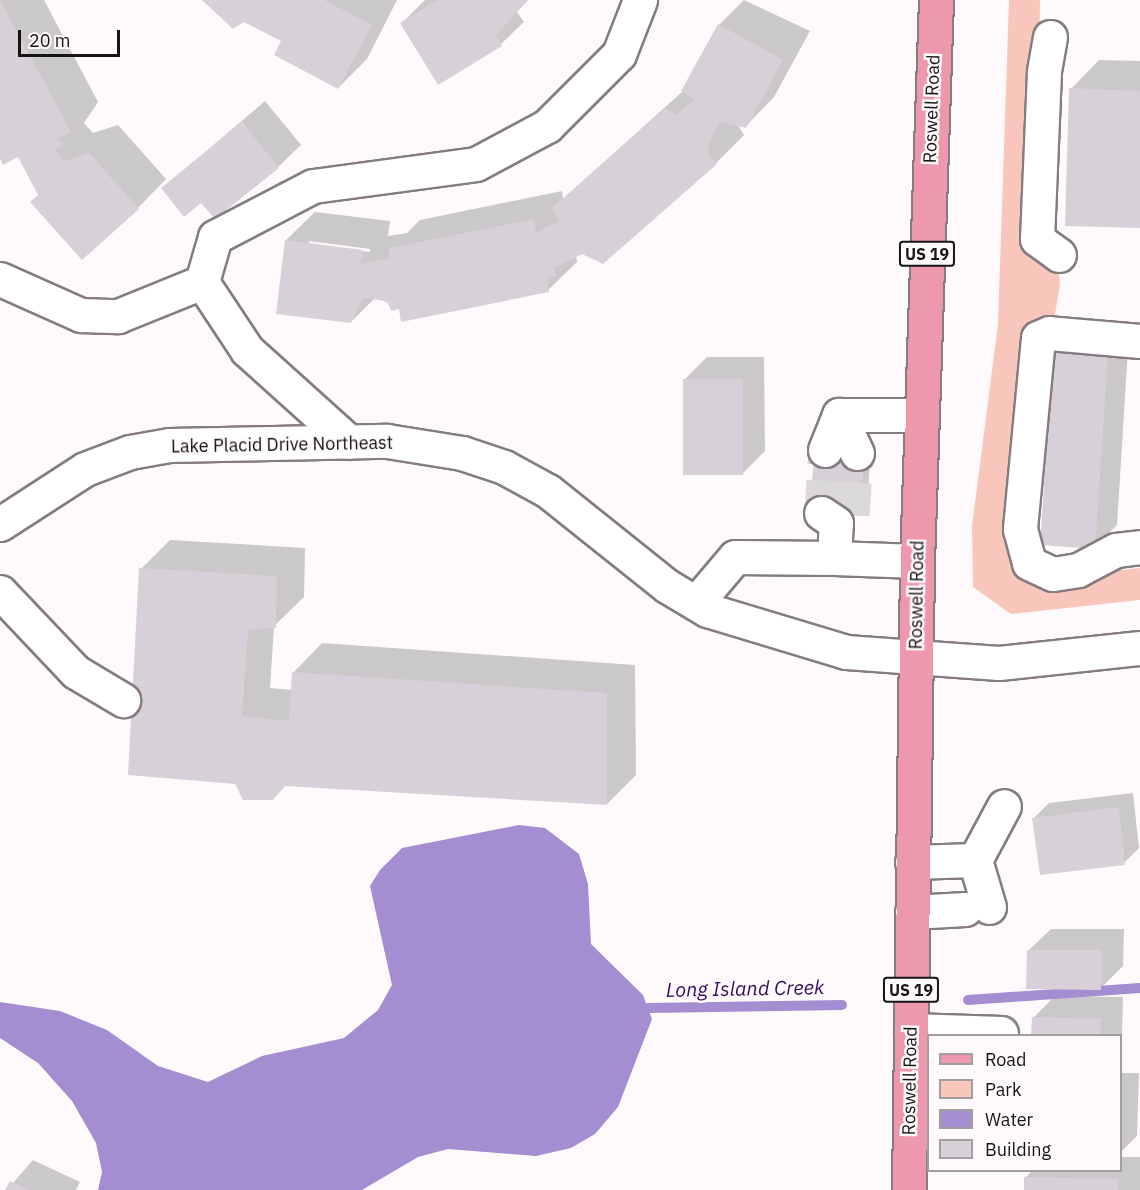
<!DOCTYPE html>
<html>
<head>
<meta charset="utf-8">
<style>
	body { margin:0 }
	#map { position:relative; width:1140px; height:1190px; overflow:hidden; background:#fefafc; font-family:"IBM Plex Sans",sans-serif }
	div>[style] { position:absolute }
	.green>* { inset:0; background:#f9c6bb }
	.water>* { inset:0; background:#a48dd0 }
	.shadow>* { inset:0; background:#0003 }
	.stream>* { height:10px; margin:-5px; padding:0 5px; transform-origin:5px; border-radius:5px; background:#a48dd0 }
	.building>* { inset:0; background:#d7d0d8 }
	.minor-tunnel>* { height:33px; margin-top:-16.5px; transform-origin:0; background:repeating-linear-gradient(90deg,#dbd8d9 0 33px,transparent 0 49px) }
	.roads { filter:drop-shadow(2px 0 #857c80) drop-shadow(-2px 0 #857c80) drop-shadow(0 2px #857c80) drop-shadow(0 -2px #857c80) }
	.minor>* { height:33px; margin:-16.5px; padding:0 16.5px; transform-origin:16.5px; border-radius:16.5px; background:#fff }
	.major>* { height:33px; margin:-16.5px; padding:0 16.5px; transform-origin:16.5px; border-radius:16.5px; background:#ed98ad }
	span { translate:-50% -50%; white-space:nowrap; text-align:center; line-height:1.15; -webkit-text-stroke:5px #fefafc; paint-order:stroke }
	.shield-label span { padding:2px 4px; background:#fefafc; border:2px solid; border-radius:4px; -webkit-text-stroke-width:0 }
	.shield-label { font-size:16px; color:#171415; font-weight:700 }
	.street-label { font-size:18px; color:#171415 }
	.water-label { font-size:20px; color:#350d5e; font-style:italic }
	.legend { position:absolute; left:927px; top:1034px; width:195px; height:138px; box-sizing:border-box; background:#fefafc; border:2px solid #a29ea0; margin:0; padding:8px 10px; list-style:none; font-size:18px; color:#171415 }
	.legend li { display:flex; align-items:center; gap:12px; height:30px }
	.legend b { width:30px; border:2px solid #a29ea0 }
	.scale { position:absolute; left:18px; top:30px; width:102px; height:27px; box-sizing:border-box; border:3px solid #171415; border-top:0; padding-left:8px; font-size:18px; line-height:21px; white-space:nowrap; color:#171415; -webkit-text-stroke:4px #fefafc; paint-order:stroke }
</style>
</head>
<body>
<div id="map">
	<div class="green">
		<i style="clip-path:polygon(1009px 0,1040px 0,1039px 81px,1060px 284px,1016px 553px,1102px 572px,1140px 568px,1140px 600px,1011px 614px,973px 587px,972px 526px,998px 324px)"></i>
	</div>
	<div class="water">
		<i style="clip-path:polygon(519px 825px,545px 828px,579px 854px,588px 884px,591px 944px,643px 995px,652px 1019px,618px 1107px,595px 1134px,571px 1148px,536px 1156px,448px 1149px,418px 1157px,362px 1190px,98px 1190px,102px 1172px,96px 1143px,72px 1101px,38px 1063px,0 1038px,0 1002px,60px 1011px,107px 1030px,158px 1066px,208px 1082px,262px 1056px,344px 1038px,378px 1010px,392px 985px,370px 886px,380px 870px,402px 848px)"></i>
	</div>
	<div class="shadow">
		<i style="clip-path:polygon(0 0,44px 0,98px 102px,84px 123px,93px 133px,118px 125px,166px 179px,138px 208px,39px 194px,19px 154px,0 156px)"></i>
		<i style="clip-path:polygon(204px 0,397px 0,367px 59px,338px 88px,283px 40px)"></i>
		<i style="clip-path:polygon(425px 0,528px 0,517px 12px,524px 22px,501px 44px,438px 83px,402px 23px)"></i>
		<i style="clip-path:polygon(evenodd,744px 0,810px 31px,774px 97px,746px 126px,737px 124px,744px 135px,716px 163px,576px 255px,577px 262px,548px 290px,401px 307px,375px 298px,351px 322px,286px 240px,315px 212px,390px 221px,388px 236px,407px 233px,420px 220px,562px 191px,563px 199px,683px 91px,719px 25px,744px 0,309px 241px,370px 249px,370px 252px,309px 244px,309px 241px)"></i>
		<i style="clip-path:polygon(1099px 60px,1140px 61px,1140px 226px,1071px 89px)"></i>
		<i style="clip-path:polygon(265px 101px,301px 145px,278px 167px,215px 217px,201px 201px,163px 188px)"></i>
		<i style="clip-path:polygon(1077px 330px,1129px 333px,1117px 525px,1094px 547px,1054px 353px)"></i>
		<i style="clip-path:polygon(707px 357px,764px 357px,765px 451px,743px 473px,684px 380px)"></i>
		<i style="clip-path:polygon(871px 447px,867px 507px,860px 514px,811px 511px)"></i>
		<i style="clip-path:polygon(170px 540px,305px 548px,304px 597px,274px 626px,270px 688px,293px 690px,294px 672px,322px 643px,635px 665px,636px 775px,607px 804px,287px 784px,141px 569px)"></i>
		<i style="clip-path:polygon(1133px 793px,1139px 848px,1124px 863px,1034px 818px,1049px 803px)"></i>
		<i style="clip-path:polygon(1051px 929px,1124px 929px,1123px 966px,1101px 988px,1028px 951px)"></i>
		<i style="clip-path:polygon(1055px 996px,1123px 997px,1121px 1073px,1139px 1073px,1137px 1136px,1120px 1153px,1120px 1036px,1032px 1036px,1033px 1018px)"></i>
		<i style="clip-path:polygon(1120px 1157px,1140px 1157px,1140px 1190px,1025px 1190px,1025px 1178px,1033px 1170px,1120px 1170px)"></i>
		<i style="clip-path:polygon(33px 1160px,80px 1182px,76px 1190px,7px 1190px)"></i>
	</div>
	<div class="stream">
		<i style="left:968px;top:1000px;width:172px;rotate:-4deg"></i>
		<i style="left:648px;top:1008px;width:194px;rotate:-0.9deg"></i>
	</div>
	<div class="building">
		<i style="clip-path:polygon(0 0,71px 132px,58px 138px,64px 144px,55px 150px,64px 161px,89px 153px,139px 209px,82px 260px,30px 202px,38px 195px,18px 157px,3px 165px,0 159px)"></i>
		<i style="clip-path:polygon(202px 0,324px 0,372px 25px,338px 89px,274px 55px,281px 41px,244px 22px,233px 29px)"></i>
		<i style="clip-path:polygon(437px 0,527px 0,496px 35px,502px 46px,438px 85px,400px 23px)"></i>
		<i style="clip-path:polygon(718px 24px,783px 60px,746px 128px,720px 122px,709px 143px,709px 156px,717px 164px,603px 264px,582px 254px,554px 268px,556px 276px,547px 277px,549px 292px,401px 322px,399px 309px,391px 311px,387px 301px,363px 298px,351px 323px,276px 314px,285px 240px,363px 250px,360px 264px,389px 259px,389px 248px,534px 219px,536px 233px,559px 221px,552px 208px,665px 108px,676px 115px,694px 99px,681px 91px)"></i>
		<i style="clip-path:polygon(1069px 88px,1140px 91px,1140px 228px,1065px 226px)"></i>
		<i style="clip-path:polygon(242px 122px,279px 168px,215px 219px,201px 203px,184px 217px,161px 188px)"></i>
		<i style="clip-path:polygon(1053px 352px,1108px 355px,1095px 549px,1040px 545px)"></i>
		<i style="clip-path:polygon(683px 379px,743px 379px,743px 475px,683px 475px)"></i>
		<i style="clip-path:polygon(815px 450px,865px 453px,860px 516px,809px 512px)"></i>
		<i style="clip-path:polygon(139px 568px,277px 576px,276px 628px,248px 630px,242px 716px,289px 721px,292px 672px,607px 693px,607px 805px,285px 786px,273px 800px,243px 800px,235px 784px,128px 775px)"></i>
		<i style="clip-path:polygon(1119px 807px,1125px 865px,1040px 875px,1032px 818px)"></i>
		<i style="clip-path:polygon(1027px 950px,1102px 950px,1101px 990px,1026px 989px)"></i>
		<i style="clip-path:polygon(1032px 1017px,1101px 1019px,1101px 1036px,1031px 1036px)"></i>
		<i style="clip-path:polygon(1024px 1177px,1118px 1179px,1118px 1190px,1024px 1190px)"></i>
		<i style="clip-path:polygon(10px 1181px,29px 1190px,5px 1190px)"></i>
	</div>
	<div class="minor-tunnel">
		<i style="left:821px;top:513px;width:63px;rotate:-86.4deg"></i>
		<i style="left:853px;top:515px;width:62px;rotate:-86.3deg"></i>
	</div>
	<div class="roads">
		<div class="minor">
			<i style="left:1050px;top:37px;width:36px;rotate:100deg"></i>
			<i style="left:1044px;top:72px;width:167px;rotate:92.4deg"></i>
			<i style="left:1037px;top:239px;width:27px;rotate:36deg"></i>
			<i style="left:0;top:279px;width:89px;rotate:24deg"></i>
			<i style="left:81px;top:315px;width:37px;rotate:2deg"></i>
			<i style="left:118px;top:316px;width:91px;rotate:-22deg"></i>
			<i style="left:202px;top:282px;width:82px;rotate:56.5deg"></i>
			<i style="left:247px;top:350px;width:137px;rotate:42deg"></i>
			<i style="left:202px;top:282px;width:47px;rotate:-73.9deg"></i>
			<i style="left:215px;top:237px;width:110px;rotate:-27.5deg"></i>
			<i style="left:313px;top:186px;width:164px;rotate:-7.7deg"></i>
			<i style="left:476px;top:164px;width:81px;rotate:-28.2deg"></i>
			<i style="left:547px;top:126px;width:102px;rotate:-45deg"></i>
			<i style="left:619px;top:54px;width:58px;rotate:-68.7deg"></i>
			<i style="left:1140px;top:341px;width:91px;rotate:-175deg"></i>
			<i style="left:1049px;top:333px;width:12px;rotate:156deg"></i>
			<i style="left:1038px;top:338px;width:192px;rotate:95.4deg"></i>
			<i style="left:1020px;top:529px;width:35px;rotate:75deg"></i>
			<i style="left:1029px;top:563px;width:26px;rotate:25deg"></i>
			<i style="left:1053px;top:574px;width:25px;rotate:-9deg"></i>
			<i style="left:1078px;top:570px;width:43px;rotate:-27.8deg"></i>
			<i style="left:1116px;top:550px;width:24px;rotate:-7deg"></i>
			<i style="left:839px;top:415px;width:42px;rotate:64.7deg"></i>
			<i style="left:825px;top:450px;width:38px;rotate:-68deg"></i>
			<i style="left:839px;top:415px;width:83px"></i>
			<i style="left:0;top:524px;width:101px;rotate:-32.9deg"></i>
			<i style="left:85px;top:469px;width:48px;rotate:-20.7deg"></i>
			<i style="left:130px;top:452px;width:40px;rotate:-10deg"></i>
			<i style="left:169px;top:445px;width:218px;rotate:-1.1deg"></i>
			<i style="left:387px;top:441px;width:76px;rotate:9.1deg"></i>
			<i style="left:462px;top:453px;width:44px;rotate:18.4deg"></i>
			<i style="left:504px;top:467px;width:50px;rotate:28.6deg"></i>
			<i style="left:548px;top:491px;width:152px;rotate:38.6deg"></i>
			<i style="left:667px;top:586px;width:47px;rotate:31deg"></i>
			<i style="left:707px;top:610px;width:145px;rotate:16.8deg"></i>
			<i style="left:846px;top:652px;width:153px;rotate:4.1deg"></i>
			<i style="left:999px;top:663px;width:142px;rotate:-6.1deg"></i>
			<i style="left:834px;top:558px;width:83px;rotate:2.1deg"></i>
			<i style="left:0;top:592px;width:110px;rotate:46.5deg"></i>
			<i style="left:76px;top:672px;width:55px;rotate:30.8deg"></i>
			<i style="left:696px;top:603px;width:60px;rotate:-49.7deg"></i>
			<i style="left:735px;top:557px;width:99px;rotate:0.6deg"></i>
			<i style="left:834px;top:558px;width:35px;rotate:-87deg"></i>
			<i style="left:836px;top:523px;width:18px;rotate:-146deg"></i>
			<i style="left:975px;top:860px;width:49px;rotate:73.4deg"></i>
			<i style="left:912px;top:862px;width:63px;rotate:-1.8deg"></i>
			<i style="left:975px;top:860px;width:61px;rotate:-61.8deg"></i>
			<i style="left:912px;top:912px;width:53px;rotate:-3.2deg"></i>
			<i style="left:911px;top:1030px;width:90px;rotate:1.9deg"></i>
		</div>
		<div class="major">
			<i style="left:909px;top:1190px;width:629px;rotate:-89.27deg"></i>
			<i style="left:917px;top:561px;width:561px;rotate:-88.06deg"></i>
		</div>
	</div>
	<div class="shield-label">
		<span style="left:927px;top:254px">US 19</span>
		<span style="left:911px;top:990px">US 19</span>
	</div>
	<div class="street-label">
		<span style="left:932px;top:109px;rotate:-88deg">Roswell Road</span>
		<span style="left:282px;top:445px;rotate:-1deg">Lake Placid Drive Northeast</span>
		<span style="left:917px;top:595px;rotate:-89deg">Roswell Road</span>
		<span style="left:910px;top:1081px;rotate:-89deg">Roswell Road</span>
	</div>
	<div class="water-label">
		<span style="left:745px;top:988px;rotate:-1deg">Long Island Creek</span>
	</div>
	<ul class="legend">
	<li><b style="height:8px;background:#ed98ad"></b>Road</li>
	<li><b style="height:16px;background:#f9c6bb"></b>Park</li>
	<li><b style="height:16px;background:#a48dd0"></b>Water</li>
	<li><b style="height:16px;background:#d7d0d8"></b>Building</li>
	</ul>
	<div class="scale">20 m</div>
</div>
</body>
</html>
